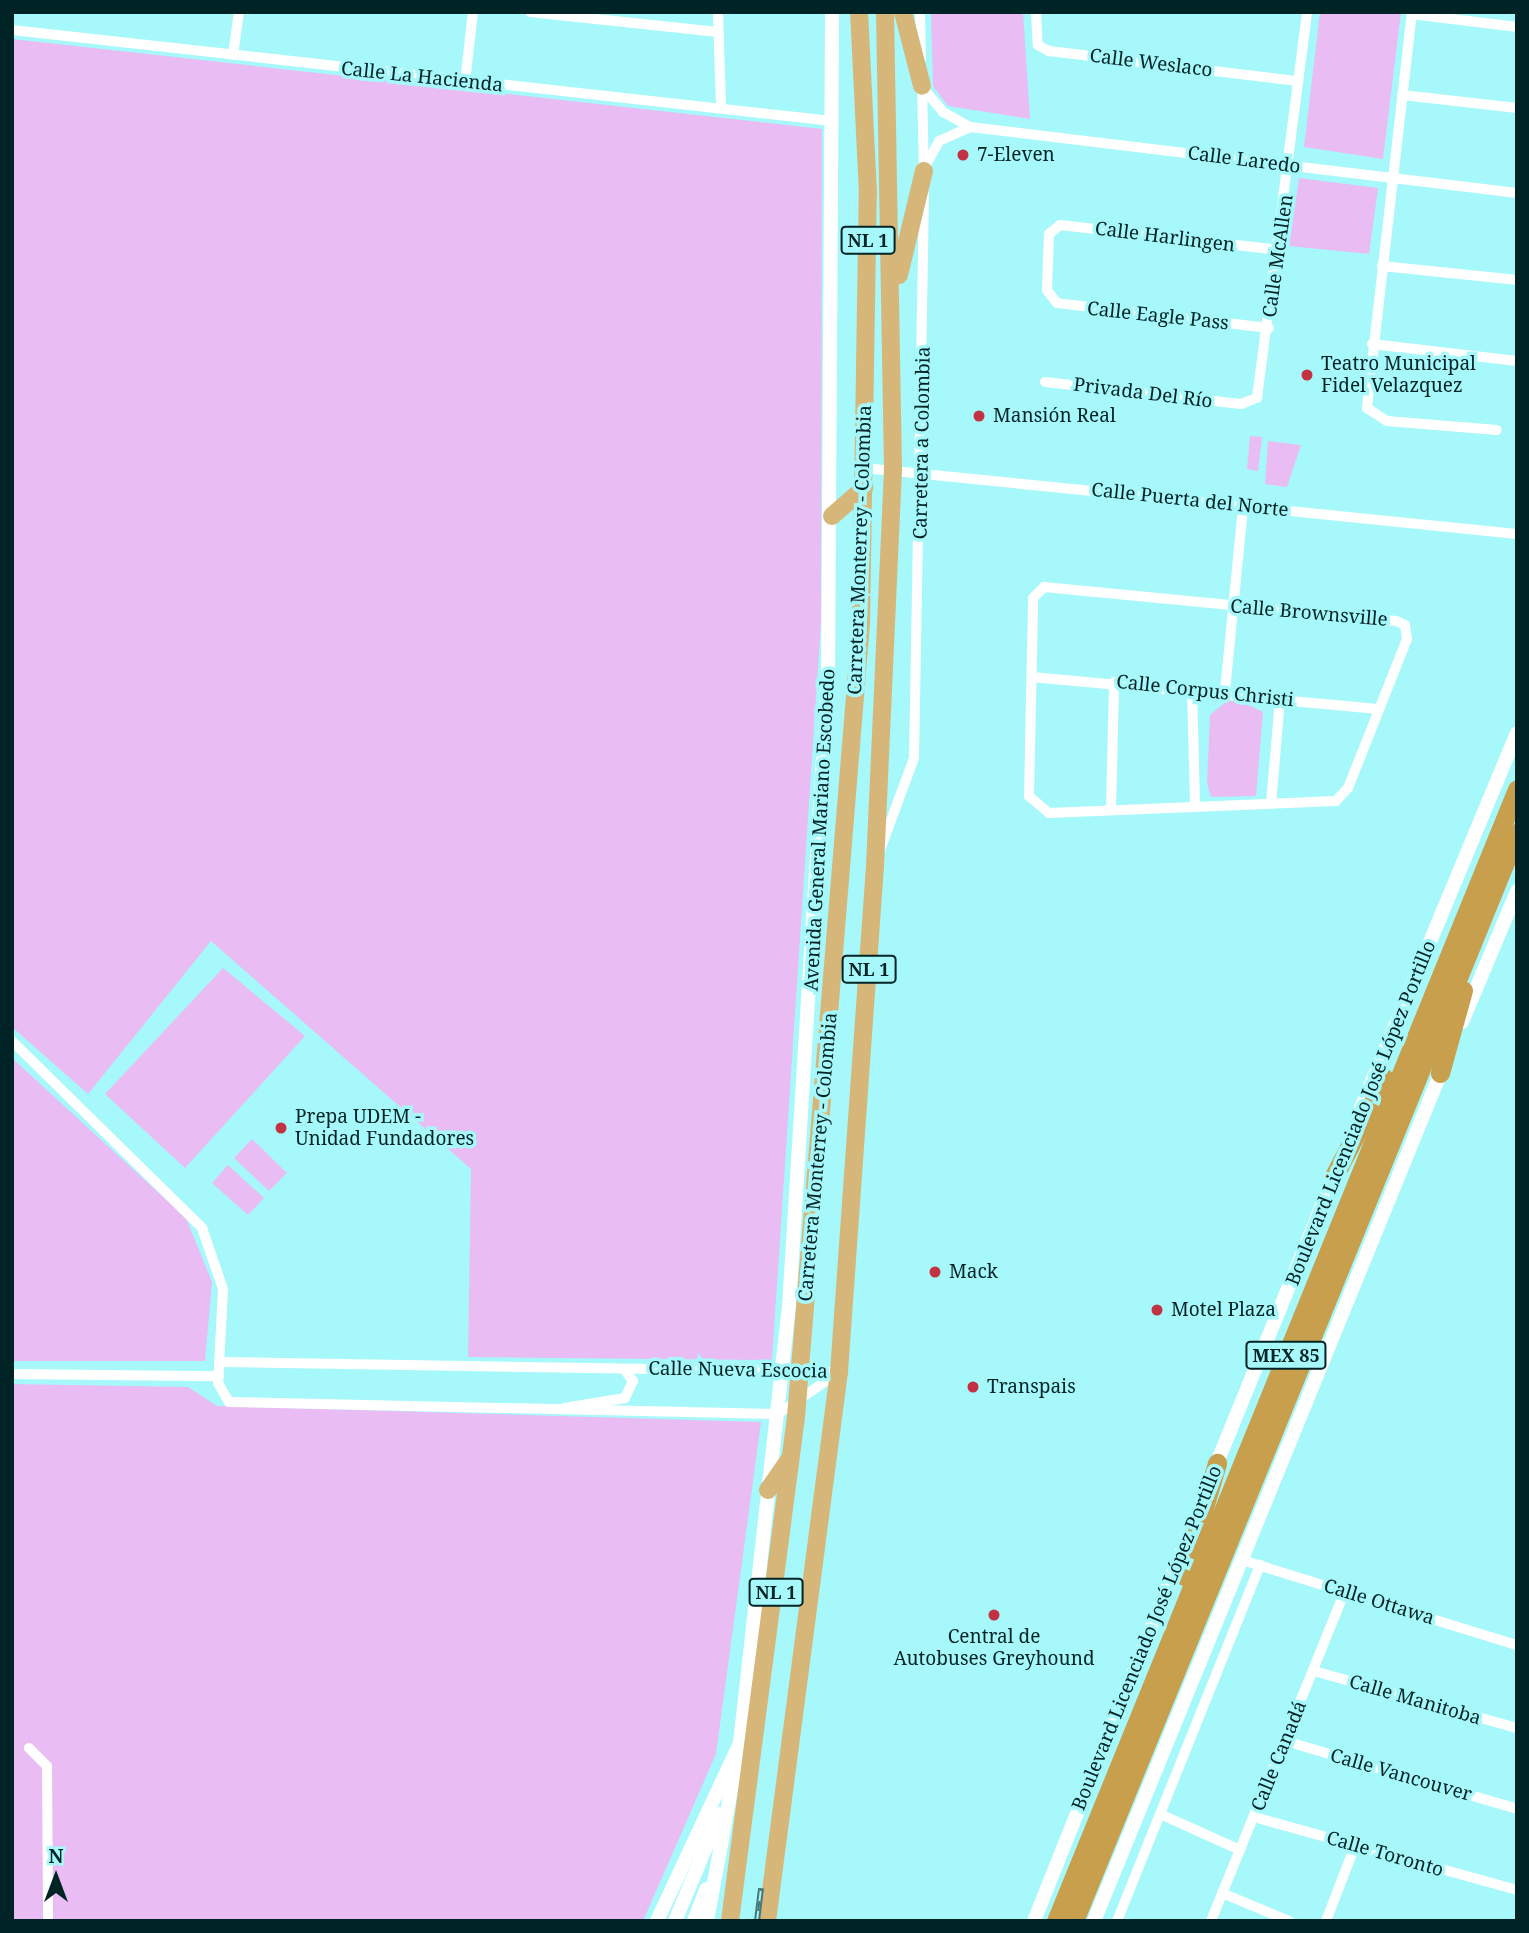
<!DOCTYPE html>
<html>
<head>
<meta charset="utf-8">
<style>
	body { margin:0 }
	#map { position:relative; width:1529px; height:1933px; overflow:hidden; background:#a6f8fb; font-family:"Noto Serif",serif }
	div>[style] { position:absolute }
	.green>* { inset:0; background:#e9bdf3 }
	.minor>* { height:10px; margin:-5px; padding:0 5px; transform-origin:5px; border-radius:5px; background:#fff }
	.tertiary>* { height:14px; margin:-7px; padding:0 7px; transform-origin:7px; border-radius:7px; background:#fff }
	.primary>* { height:18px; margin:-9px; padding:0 9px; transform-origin:9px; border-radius:9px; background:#d6b779 }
	.trunk>* { height:19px; margin:-9.5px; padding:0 9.5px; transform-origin:9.5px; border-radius:9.5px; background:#c89f4c }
	.rail>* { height:6px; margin-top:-3px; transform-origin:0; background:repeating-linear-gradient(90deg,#a6f8fb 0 10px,#43787b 0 20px); box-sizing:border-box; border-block:2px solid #43787b }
	.dots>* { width:19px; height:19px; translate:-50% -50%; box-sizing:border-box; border:4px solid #a6f8fb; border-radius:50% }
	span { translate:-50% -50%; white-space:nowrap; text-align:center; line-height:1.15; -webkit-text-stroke:7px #a6f8fb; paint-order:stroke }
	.shield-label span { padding:2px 5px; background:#a6f8fb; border:2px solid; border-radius:5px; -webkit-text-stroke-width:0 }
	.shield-label { font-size:18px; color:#002325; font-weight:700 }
	.street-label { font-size:19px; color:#002325 }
	.poi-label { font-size:19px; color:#002325 }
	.left { translate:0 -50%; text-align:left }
	.frame { position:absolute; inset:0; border:14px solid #002325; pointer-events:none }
	.north { position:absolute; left:21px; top:1842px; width:70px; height:70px; -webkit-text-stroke:5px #a6f8fb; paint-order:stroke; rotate:0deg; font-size:19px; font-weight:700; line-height:28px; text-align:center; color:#002325 }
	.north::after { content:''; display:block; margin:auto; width:24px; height:32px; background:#002325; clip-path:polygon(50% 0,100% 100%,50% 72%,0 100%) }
</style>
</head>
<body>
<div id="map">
	<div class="green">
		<i style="clip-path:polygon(931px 12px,1023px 12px,1030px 119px,948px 106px,933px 86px)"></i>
		<i style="clip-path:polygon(1320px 12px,1401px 12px,1383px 159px,1304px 147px)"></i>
		<i style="clip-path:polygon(12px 39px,822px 129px,821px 622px,772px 1360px,468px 1357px,471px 1169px,211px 941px,88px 1094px,12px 1027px)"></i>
		<i style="clip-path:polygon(1299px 178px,1378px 188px,1369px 254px,1289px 246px)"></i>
		<i style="clip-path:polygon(1250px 436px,1262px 437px,1258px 471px,1247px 469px)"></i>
		<i style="clip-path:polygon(1268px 441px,1301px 445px,1287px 487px,1265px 484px)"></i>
		<i style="clip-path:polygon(1232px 697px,1263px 712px,1256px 796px,1211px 797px,1207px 783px,1210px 715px)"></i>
		<i style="clip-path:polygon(223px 968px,305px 1036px,185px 1168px,105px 1094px)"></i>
		<i style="clip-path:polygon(12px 1058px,186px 1218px,212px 1282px,205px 1361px,12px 1361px)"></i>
		<i style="clip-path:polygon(252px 1139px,287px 1173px,269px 1191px,234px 1158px)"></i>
		<i style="clip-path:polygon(228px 1165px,264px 1198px,248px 1215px,212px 1183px)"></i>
		<i style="clip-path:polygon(12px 1384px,188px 1387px,217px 1406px,761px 1422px,716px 1754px,643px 1921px,12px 1921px)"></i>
	</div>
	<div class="minor">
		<i style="left:530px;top:12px;width:189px;rotate:6.1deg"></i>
		<i style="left:718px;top:12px;width:97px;rotate:88.2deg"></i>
		<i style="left:920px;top:12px;width:47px;rotate:88.8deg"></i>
		<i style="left:1036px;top:12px;width:33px;rotate:87deg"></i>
		<i style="left:1038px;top:45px;width:13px;rotate:29deg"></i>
		<i style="left:1049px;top:51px;width:251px;rotate:6.9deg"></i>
		<i style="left:1412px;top:12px;width:399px;rotate:96.5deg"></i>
		<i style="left:1367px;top:408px;width:24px;rotate:33deg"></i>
		<i style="left:1387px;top:421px;width:110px;rotate:4.7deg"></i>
		<i style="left:1411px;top:14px;width:107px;rotate:7deg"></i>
		<i style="left:12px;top:30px;width:825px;rotate:6.33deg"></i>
		<i style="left:233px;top:55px;width:43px;rotate:-82.1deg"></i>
		<i style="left:465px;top:82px;width:70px;rotate:-83.5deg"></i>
		<i style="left:922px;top:82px;width:93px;rotate:88.8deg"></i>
		<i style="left:923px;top:88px;width:31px;rotate:50deg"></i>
		<i style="left:943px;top:112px;width:31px;rotate:29deg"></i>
		<i style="left:970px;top:127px;width:551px;rotate:6.88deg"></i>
		<i style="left:1402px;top:95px;width:116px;rotate:6.4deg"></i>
		<i style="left:927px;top:163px;width:25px;rotate:-61deg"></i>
		<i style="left:939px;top:141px;width:34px;rotate:-24deg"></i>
		<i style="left:1382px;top:266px;width:136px;rotate:5.9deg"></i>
		<i style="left:1269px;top:328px;width:213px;rotate:-173.3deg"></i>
		<i style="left:1057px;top:303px;width:16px;rotate:-128deg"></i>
		<i style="left:1047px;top:290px;width:56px;rotate:-88deg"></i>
		<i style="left:1049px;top:234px;width:14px;rotate:-39deg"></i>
		<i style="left:1060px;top:225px;width:219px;rotate:6.5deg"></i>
		<i style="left:1372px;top:344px;width:146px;rotate:6.7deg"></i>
		<i style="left:1045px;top:382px;width:197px;rotate:6.4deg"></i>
		<i style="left:1241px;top:404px;width:17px;rotate:-21deg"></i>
		<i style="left:1257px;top:398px;width:389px;rotate:-82.6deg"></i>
		<i style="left:864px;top:468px;width:656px;rotate:5.77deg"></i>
		<i style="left:1044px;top:587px;width:354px;rotate:5.5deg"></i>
		<i style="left:1396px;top:621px;width:10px;rotate:24deg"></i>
		<i style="left:1405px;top:625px;width:14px;rotate:82deg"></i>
		<i style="left:1407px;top:639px;width:160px;rotate:111.6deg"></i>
		<i style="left:1348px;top:788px;width:18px;rotate:133deg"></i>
		<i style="left:1336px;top:801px;width:287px;rotate:177.6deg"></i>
		<i style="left:1049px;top:813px;width:26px;rotate:-140deg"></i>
		<i style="left:1029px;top:796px;width:198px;rotate:-88.8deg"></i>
		<i style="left:1033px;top:598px;width:16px;rotate:-45deg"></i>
		<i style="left:1032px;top:677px;width:347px;rotate:5.3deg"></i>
		<i style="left:1192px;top:689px;width:116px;rotate:88.5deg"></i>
		<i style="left:1225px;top:691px;width:186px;rotate:-84.4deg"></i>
		<i style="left:1271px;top:804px;width:106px;rotate:-85.1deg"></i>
		<i style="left:1111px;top:809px;width:127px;rotate:-88.6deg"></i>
		<i style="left:880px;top:850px;width:98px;rotate:-69.7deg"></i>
		<i style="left:914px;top:758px;width:564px;rotate:-88.98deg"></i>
		<i style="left:12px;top:1041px;width:267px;rotate:44.5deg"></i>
		<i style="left:202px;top:1228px;width:65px;rotate:71deg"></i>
		<i style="left:223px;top:1289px;width:94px;rotate:93deg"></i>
		<i style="left:218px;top:1383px;width:22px;rotate:60deg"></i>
		<i style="left:229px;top:1402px;width:549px;rotate:1.25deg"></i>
		<i style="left:778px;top:1414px;width:74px;rotate:-34.5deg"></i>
		<i style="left:221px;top:1362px;width:618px;rotate:0.93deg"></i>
		<i style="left:12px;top:1374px;width:207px;rotate:0.6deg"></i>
		<i style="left:564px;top:1408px;width:62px;rotate:-9.3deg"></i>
		<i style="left:625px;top:1398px;width:19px;rotate:-65deg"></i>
		<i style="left:633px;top:1381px;width:15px;rotate:-127deg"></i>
		<i style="left:1242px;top:1560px;width:288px;rotate:17.2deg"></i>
		<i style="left:1314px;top:1671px;width:211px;rotate:15.7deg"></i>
		<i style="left:1285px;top:1741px;width:242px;rotate:16.3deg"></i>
		<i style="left:29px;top:1748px;width:25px;rotate:45deg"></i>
		<i style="left:47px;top:1766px;width:155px;rotate:89.6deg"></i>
		<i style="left:1160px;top:1814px;width:88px;rotate:24.2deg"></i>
		<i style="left:1254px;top:1817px;width:273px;rotate:15.5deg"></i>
		<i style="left:1222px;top:1893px;width:73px;rotate:22.7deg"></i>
		<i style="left:1117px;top:1921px;width:384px;rotate:-68.1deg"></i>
		<i style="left:1211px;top:1921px;width:356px;rotate:-67.9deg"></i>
		<i style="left:1326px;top:1921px;width:80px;rotate:-68.9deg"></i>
	</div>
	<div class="tertiary">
		<i style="left:1462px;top:1022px;width:142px;rotate:-67.2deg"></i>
		<i style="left:1360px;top:1110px;width:408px;rotate:-67.4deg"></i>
		<i style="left:1214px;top:1470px;width:326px;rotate:-67.8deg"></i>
		<i style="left:657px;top:1921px;width:196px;rotate:-65deg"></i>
		<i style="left:740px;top:1743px;width:439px;rotate:-83.6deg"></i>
		<i style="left:789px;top:1307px;width:632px;rotate:-86.46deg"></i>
		<i style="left:828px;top:676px;width:664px;rotate:-89.65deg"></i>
		<i style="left:675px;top:1921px;width:116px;rotate:-67.2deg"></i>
		<i style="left:694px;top:1921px;width:34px;rotate:-69deg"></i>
		<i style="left:707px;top:1921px;width:166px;rotate:-79.6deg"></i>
		<i style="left:1034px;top:1921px;width:409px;rotate:-68.2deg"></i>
		<i style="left:1094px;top:1921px;width:923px;rotate:-67.77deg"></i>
	</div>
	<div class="primary">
		<i style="left:903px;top:12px;width:76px;rotate:75.6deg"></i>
		<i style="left:899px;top:275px;width:107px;rotate:-76.5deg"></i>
		<i style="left:832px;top:516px;width:43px;rotate:-41.2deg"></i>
		<i style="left:768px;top:1490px;width:37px;rotate:-55deg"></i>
		<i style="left:730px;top:1921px;width:508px;rotate:-82.54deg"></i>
		<i style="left:796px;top:1417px;width:797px;rotate:-85.32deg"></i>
		<i style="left:861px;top:623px;width:429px;rotate:-89.1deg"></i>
		<i style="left:868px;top:194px;width:182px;rotate:-92.8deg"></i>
		<i style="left:767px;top:1921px;width:554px;rotate:-82.53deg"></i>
		<i style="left:839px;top:1372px;width:507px;rotate:-85.93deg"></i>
		<i style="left:875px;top:866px;width:396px;rotate:-87.4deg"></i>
		<i style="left:893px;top:470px;width:458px;rotate:-91deg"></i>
	</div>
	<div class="trunk">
		<i style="left:1440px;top:1073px;width:86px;rotate:-74.5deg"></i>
		<i style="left:1334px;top:1176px;width:110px;rotate:-62.3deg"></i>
		<i style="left:1184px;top:1576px;width:118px;rotate:-73.7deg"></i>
		<i style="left:1056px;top:1921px;width:1222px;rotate:-67.84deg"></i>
		<i style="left:1074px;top:1921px;width:1175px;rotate:-67.85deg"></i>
	</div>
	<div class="rail">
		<i style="left:757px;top:1921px;width:33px;rotate:-83deg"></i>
	</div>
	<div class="dots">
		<i style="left:963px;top:155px;background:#c23242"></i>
		<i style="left:1307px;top:375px;background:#c23242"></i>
		<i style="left:979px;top:416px;background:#c23242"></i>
		<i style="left:281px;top:1128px;background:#c23242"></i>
		<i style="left:935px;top:1272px;background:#c23242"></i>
		<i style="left:1157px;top:1310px;background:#c23242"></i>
		<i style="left:973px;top:1387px;background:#c23242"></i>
		<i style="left:994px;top:1615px;background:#c23242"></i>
	</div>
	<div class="shield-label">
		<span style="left:868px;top:240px">NL 1</span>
		<span style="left:869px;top:969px">NL 1</span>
		<span style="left:1286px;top:1355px">MEX 85</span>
		<span style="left:776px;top:1592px">NL 1</span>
	</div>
	<div class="street-label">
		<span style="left:1151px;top:63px;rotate:7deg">Calle Weslaco</span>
		<span style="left:422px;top:77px;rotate:6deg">Calle La Hacienda</span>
		<span style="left:1244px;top:160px;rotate:7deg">Calle Laredo</span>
		<span style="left:1165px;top:237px;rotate:7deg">Calle Harlingen</span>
		<span style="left:1278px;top:256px;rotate:-82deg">Calle McAllen</span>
		<span style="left:1158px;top:316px;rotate:6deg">Calle Eagle Pass</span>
		<span style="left:1143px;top:393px;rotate:7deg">Privada Del Río</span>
		<span style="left:922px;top:443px;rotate:-89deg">Carretera a Colombia</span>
		<span style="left:1190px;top:500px;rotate:6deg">Calle Puerta del Norte</span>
		<span style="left:860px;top:550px;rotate:-88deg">Carretera Monterrey - Colombia</span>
		<span style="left:1309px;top:613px;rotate:5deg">Calle Brownsville</span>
		<span style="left:1205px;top:691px;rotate:6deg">Calle Corpus Christi</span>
		<span style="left:820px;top:830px;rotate:-87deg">Avenida General Mariano Escobedo</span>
		<span style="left:1361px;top:1113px;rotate:-68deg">Boulevard Licenciado José López Portillo</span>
		<span style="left:818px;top:1157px;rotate:-85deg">Carretera Monterrey - Colombia</span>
		<span style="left:738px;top:1370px;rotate:1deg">Calle Nueva Escocia</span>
		<span style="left:1379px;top:1602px;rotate:17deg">Calle Ottawa</span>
		<span style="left:1147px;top:1638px;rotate:-68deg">Boulevard Licenciado José López Portillo</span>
		<span style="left:1415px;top:1700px;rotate:16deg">Calle Manitoba</span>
		<span style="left:1279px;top:1756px;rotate:-68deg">Calle Canadá</span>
		<span style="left:1401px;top:1775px;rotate:16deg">Calle Vancouver</span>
		<span style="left:1385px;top:1854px;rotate:16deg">Calle Toronto</span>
	</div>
	<div class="poi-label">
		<span class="left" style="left:977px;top:155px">7-Eleven</span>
		<span class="left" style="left:1321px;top:375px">Teatro Municipal<br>Fidel Velazquez</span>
		<span class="left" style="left:993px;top:416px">Mansión Real</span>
		<span class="left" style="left:295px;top:1128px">Prepa UDEM -<br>Unidad Fundadores</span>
		<span class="left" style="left:949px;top:1272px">Mack</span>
		<span class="left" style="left:1171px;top:1310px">Motel Plaza</span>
		<span class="left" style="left:987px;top:1387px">Transpais</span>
		<span style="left:994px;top:1648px">Central de<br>Autobuses Greyhound</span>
	</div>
	<div class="frame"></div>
	<div class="north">N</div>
</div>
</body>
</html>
